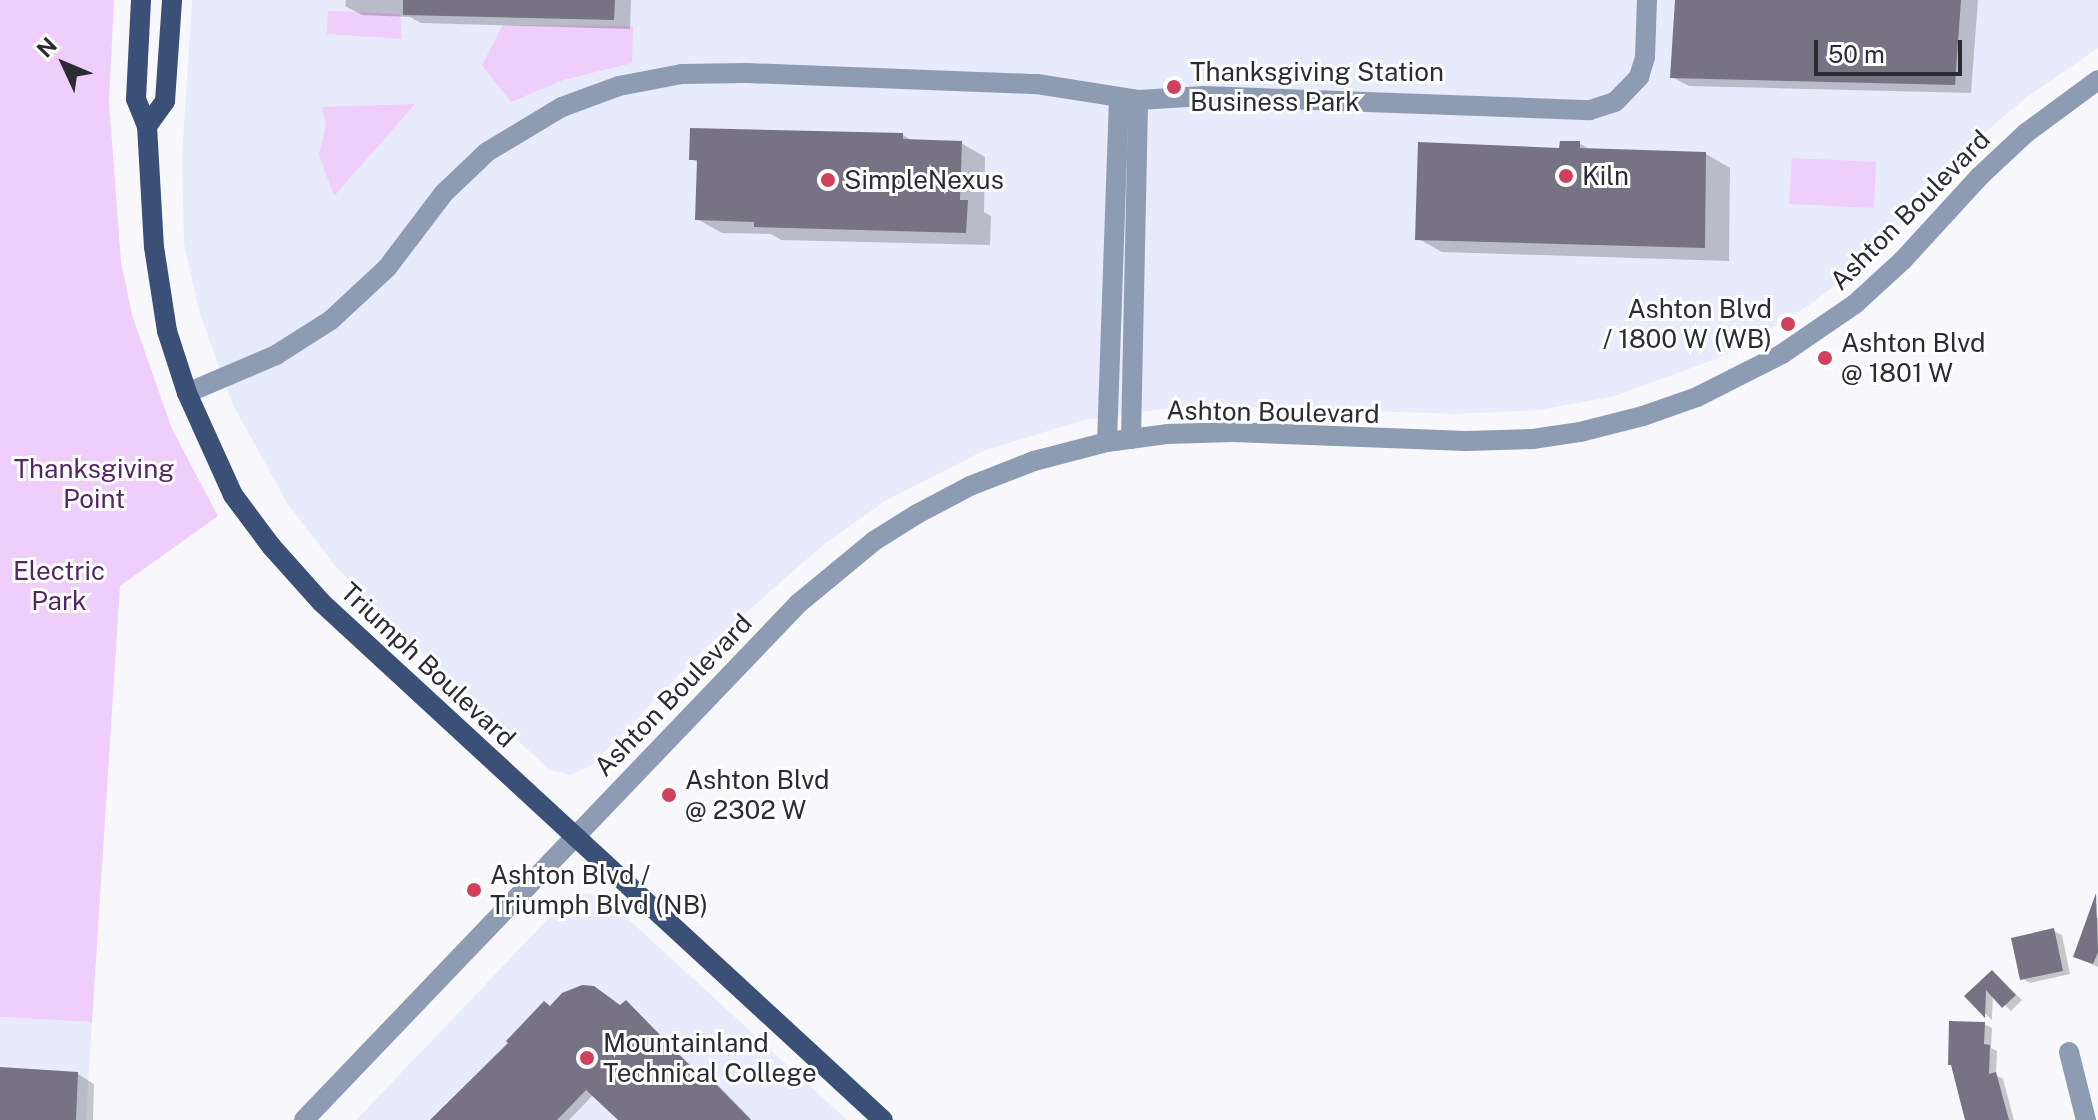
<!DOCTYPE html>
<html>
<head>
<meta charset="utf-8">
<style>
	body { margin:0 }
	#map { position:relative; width:2098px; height:1120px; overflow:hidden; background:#f8f8fc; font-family:"Public Sans",sans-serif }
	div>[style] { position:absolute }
	.built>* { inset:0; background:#e8ebfb }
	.green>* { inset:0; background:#efcefb }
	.shadow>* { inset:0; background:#0003 }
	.building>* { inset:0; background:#777384 }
	.minor>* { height:20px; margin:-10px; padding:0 10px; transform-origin:10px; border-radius:10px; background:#8e9cb3 }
	.major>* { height:20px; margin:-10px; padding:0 10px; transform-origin:10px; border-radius:10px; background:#3a5076 }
	.dots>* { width:22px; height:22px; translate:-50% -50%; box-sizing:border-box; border:4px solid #fff; border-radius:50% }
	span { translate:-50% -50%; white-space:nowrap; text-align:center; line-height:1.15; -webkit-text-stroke:6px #fff; paint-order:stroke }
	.poi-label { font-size:26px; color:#2b2c33 }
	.left { translate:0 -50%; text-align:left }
	.right { translate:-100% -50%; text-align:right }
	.street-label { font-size:26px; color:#2b2c33 }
	.park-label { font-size:26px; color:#542663 }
	.north { position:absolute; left:24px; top:24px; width:80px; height:80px; -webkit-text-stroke:6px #fff; paint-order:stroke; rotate:314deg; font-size:22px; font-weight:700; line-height:32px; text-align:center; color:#2b2c33 }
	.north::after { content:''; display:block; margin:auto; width:28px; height:36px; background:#2b2c33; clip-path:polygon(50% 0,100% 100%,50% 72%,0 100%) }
	.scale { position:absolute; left:1814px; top:40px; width:148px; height:36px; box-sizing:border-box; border:4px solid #2b2c33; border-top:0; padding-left:10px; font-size:24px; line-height:28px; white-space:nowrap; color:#2b2c33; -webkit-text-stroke:6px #fff; paint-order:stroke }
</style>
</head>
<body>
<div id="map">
	<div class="built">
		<i style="clip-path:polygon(192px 0,2098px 0,2098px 48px,2027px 97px,1989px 129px,1893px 232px,1838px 283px,1808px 306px,1724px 356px,1615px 396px,1539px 410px,1456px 414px,1191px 405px,1084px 420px,983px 451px,885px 501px,822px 546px,700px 653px,593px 764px,571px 775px,550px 770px,388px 622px,336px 567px,287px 503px,233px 405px,200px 314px,184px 244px,182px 158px)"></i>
		<i style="clip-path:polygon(586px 893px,603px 897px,612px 904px,847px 1120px,356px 1120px,567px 899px)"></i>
		<i style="clip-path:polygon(0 1017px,92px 1022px,86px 1120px,0 1120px)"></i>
	</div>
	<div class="green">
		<i style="clip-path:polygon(0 0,114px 0,109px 101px,121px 262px,132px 315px,172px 429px,218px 516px,120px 586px,92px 1022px,0 1017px)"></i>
		<i style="clip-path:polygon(328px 11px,400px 14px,402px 39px,327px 34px)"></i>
		<i style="clip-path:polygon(503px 25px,633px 26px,632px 63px,563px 80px,511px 102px,482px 65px)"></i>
		<i style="clip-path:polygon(415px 104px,334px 196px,319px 155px,326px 125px,322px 107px)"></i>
		<i style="clip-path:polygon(1792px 158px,1876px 162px,1874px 208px,1789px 204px)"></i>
	</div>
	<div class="shadow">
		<i style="clip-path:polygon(346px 0,631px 0,630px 29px,421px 23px,410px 17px,362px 15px,345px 6px)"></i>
		<i style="clip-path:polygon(1677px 0,1978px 0,1971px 93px,1689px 86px,1672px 77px)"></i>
		<i style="clip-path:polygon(903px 135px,913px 141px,961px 143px,985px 157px,984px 212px,991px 216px,990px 245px,781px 240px,771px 234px,722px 233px,697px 219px,699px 163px,691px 159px)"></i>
		<i style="clip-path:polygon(1579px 143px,1592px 151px,1706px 154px,1730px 168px,1729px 261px,1442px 252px,1417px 238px,1561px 150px)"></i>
		<i style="clip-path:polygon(2090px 915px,2098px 918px,2098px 967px,2075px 957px)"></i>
		<i style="clip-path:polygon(2054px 931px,2062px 935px,2070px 974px,2030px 983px,2022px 978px)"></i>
		<i style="clip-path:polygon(1992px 972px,2022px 1000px,2011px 1011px,1993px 994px,1992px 1020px,1967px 996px)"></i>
		<i style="clip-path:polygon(627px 1002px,703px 1078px,713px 1080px,751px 1119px,623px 1120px,594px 1094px,569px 1120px,434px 1120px,552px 1008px,621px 1007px)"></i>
		<i style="clip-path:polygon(1984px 1024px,1992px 1028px,1991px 1048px,1997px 1051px,1996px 1075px,2003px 1079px,2014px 1120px,1969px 1120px)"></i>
		<i style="clip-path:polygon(0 1069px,78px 1074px,94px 1084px,93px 1120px,0 1120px)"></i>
	</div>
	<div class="building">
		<i style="clip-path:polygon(403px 0,615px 0,614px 20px,403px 15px)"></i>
		<i style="clip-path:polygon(1675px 0,1961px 0,1955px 85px,1670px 78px)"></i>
		<i style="clip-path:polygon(690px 128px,903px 133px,903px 139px,962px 141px,960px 200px,968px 200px,966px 233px,754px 227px,754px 222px,695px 220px,697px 160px,689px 160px)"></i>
		<i style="clip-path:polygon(1560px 141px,1580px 141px,1580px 148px,1706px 152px,1705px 248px,1415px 240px,1418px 142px,1559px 148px)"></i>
		<i style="clip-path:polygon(2096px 893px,2098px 952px,2093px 964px,2073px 957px)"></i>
		<i style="clip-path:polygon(2054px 928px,2063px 971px,2020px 980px,2011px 938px)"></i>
		<i style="clip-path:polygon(1992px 970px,2016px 995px,2002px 1008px,1986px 990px,1985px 1018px,1964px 996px)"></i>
		<i style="clip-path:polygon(582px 985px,594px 986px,620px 1005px,626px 1000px,701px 1077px,705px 1073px,751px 1120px,618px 1120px,586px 1090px,557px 1120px,430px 1120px,508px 1043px,506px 1041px,544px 1001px,550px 1006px,562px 993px)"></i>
		<i style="clip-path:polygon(1949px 1021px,1985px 1022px,1984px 1044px,1990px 1045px,1989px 1074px,1996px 1072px,2009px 1120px,1965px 1120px,1951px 1065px,1948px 1065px)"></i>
		<i style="clip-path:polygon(0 1067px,78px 1072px,76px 1120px,0 1120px)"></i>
	</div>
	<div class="minor">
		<i style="left:187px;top:393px;width:97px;rotate:-23.1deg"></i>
		<i style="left:276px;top:355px;width:65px;rotate:-32.5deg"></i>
		<i style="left:331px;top:320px;width:76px;rotate:-42.9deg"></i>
		<i style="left:387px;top:268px;width:94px;rotate:-52.8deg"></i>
		<i style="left:444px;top:193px;width:59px;rotate:-43.6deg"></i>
		<i style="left:487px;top:152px;width:87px;rotate:-31deg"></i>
		<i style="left:562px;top:107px;width:61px;rotate:-20.2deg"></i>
		<i style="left:619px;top:86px;width:64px;rotate:-10.8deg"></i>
		<i style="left:682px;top:74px;width:65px;rotate:-0.9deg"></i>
		<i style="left:747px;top:73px;width:290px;rotate:2.2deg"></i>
		<i style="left:1037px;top:84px;width:102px;rotate:9deg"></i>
		<i style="left:1138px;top:100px;width:66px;rotate:-3.5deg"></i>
		<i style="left:1204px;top:96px;width:386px;rotate:2.1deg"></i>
		<i style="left:1590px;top:110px;width:26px;rotate:-18deg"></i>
		<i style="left:1615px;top:102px;width:35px;rotate:-46deg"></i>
		<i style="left:1639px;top:77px;width:21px;rotate:-73deg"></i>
		<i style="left:1645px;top:57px;width:57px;rotate:-88deg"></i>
		<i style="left:1131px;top:439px;width:339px;rotate:-88.8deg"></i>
		<i style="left:1107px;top:442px;width:343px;rotate:-88deg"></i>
		<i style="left:2069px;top:1052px;width:70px;rotate:76deg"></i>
		<i style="left:304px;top:1120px;width:716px;rotate:-46.25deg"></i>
		<i style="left:799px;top:603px;width:97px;rotate:-39.6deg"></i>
		<i style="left:874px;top:541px;width:51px;rotate:-32.1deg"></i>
		<i style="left:917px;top:514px;width:60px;rotate:-27.8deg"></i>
		<i style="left:970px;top:486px;width:69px;rotate:-21.3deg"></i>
		<i style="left:1034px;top:461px;width:75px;rotate:-14.6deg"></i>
		<i style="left:1107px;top:442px;width:62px;rotate:-7.5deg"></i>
		<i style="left:1168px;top:434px;width:65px;rotate:-1.8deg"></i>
		<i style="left:1233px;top:432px;width:233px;rotate:2.2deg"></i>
		<i style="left:1466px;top:441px;width:67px;rotate:-1.7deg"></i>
		<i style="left:1533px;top:439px;width:48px;rotate:-8.5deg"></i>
		<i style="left:1580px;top:432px;width:65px;rotate:-14.3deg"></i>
		<i style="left:1643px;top:416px;width:57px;rotate:-19.4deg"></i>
		<i style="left:1697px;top:397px;width:95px;rotate:-26.8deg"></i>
		<i style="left:1782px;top:354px;width:88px;rotate:-34.4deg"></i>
		<i style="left:1855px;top:304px;width:65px;rotate:-42.5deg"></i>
		<i style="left:1903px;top:260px;width:113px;rotate:-47.5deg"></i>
		<i style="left:1979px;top:177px;width:64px;rotate:-43.1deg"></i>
		<i style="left:2026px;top:133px;width:89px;rotate:-36.4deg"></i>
	</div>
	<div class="major">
		<i style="left:141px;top:0;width:99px;rotate:92.9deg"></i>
		<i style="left:136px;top:99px;width:29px;rotate:68deg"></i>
		<i style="left:147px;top:126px;width:121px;rotate:86.7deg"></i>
		<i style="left:154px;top:247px;width:85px;rotate:81.2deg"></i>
		<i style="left:167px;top:331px;width:65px;rotate:72.1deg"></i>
		<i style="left:187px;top:393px;width:112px;rotate:65.7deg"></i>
		<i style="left:233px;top:495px;width:64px;rotate:53.3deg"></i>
		<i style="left:271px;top:546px;width:75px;rotate:48.2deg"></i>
		<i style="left:321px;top:602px;width:764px;rotate:42.67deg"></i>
		<i style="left:147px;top:126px;width:31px;rotate:-54deg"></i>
		<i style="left:165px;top:101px;width:101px;rotate:-86deg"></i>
	</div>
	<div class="dots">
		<i style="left:1174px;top:87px;background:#d1415e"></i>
		<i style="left:1566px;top:176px;background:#d1415e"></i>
		<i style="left:828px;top:180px;background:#d1415e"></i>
		<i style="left:1788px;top:324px;background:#d1415e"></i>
		<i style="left:1825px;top:358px;background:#d1415e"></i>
		<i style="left:669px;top:795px;background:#d1415e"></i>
		<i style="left:474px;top:890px;background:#d1415e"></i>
		<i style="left:587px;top:1058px;background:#d1415e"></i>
	</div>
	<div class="poi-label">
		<span class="left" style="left:1190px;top:87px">Thanksgiving Station<br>Business Park</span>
		<span class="left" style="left:1582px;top:176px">Kiln</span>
		<span class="left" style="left:844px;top:180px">SimpleNexus</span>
		<span class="right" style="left:1772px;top:324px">Ashton Blvd<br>/ 1800 W (WB)</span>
		<span class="left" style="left:1841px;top:358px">Ashton Blvd<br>@ 1801 W</span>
		<span class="left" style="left:685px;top:795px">Ashton Blvd<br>@ 2302 W</span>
		<span class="left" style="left:490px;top:890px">Ashton Blvd /<br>Triumph Blvd (NB)</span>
		<span class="left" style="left:603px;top:1058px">Mountainland<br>Technical College</span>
	</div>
	<div class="street-label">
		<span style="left:1910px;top:210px;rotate:-45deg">Ashton Boulevard</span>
		<span style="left:1273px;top:412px;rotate:1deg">Ashton Boulevard</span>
		<span style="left:428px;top:665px;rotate:43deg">Triumph Boulevard</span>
		<span style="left:673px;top:695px;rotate:-46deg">Ashton Boulevard</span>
	</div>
	<div class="park-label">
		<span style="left:94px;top:484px">Thanksgiving<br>Point</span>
		<span style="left:59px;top:586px">Electric<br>Park</span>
	</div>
	<div class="north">N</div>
	<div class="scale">50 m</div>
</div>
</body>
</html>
